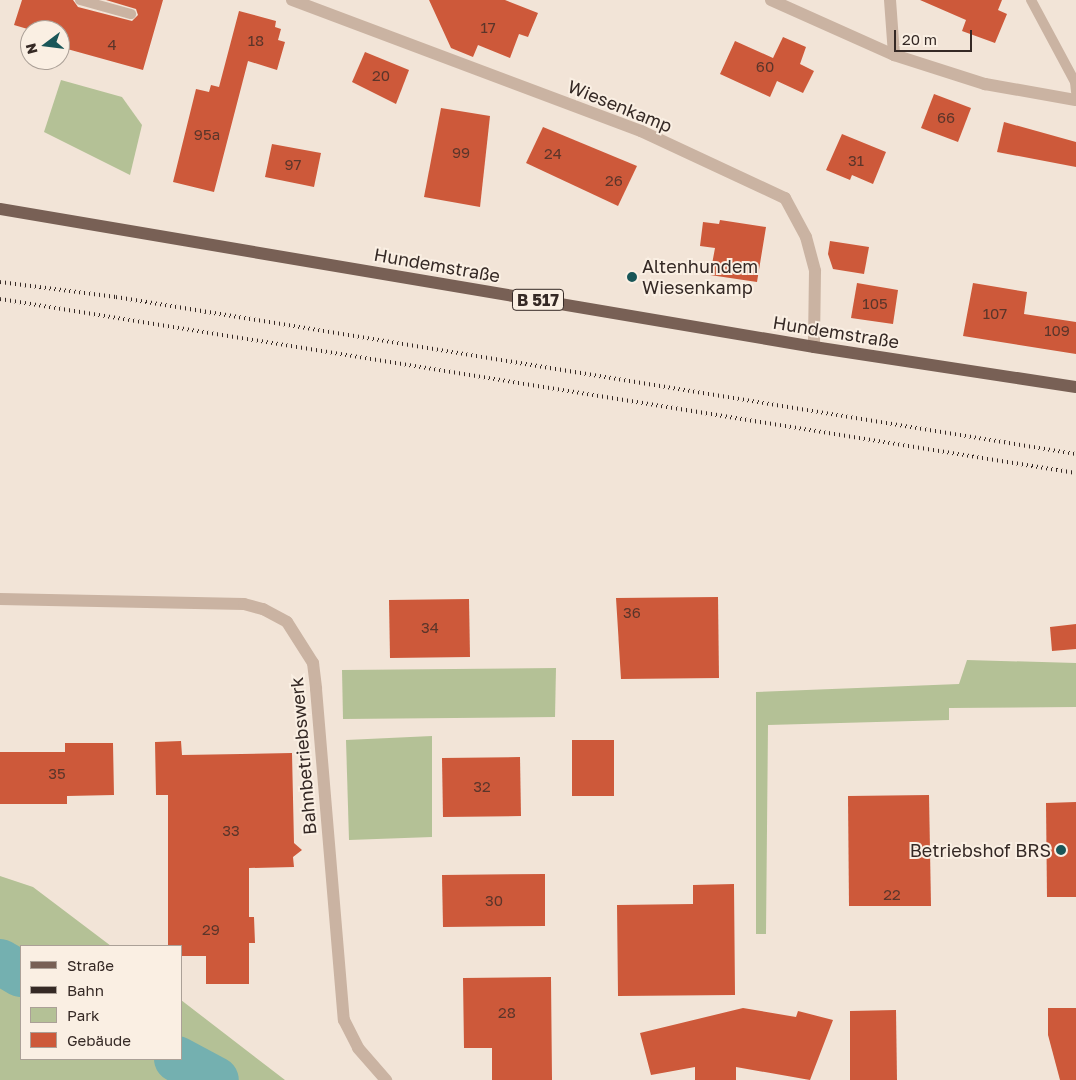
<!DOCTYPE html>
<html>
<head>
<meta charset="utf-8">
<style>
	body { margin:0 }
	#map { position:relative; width:1076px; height:1080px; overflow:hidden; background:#f2e4d7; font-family:"Golos Text",sans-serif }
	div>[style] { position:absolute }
	.green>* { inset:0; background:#b4c196 }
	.river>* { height:46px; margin:-23px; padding:0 23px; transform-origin:23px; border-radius:23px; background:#74b0b0 }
	.building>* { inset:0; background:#cd593a }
	.service>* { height:10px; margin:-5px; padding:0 5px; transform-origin:5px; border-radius:5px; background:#cab3a2 }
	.minor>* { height:12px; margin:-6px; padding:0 6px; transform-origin:6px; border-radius:6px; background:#cab3a2 }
	.primary>* { height:12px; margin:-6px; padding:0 6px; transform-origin:6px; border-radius:6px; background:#786055 }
	.rail>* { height:4px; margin-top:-2px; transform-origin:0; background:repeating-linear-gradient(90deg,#352925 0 1px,transparent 0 5px) }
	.dots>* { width:14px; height:14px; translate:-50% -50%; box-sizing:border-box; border:2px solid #faefe3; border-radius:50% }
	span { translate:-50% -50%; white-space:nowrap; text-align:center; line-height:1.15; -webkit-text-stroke:4px #faefe3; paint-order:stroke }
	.number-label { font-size:15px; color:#5b352a }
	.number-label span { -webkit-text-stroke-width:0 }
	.shield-label span { padding:1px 4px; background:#faefe3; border:1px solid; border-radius:4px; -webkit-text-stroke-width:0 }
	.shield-label { font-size:16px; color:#352925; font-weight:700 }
	.street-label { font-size:18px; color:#352925 }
	.poi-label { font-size:18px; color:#352925 }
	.left { translate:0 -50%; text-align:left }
	.right { translate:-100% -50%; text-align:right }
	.legend { position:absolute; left:20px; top:945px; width:162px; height:115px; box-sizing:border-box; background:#faefe3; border:1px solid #aba097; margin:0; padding:6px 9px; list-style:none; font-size:15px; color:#352925 }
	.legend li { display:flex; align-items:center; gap:10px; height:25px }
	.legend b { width:25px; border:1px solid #aba097 }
	.north { position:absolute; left:20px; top:20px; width:50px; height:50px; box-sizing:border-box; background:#faefe3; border:1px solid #aba097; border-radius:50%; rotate:255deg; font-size:14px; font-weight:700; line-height:20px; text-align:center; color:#352925 }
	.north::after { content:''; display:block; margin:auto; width:18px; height:22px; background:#195658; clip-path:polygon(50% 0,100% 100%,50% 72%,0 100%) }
	.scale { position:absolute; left:894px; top:30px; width:78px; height:22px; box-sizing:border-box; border:2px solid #352925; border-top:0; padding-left:6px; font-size:15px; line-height:18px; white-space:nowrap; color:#352925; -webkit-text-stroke:4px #faefe3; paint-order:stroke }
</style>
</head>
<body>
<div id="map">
	<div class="green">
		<i style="clip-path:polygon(61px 80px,122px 97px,142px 125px,130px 175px,44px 132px)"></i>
		<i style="clip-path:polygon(967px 660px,1076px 663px,1076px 707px,949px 708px,949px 720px,768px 725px,766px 934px,756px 934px,756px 692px,959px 684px)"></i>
		<i style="clip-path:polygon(556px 668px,555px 717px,343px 719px,342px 670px)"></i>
		<i style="clip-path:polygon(432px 736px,432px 837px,349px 840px,346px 740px)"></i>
		<i style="clip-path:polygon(0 876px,33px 887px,111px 946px,21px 946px,21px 1059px,181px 1059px,181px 1000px,285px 1080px,0 1080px)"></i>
	</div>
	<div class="river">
		<i style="left:0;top:962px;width:24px;rotate:30deg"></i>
		<i style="left:177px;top:1059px;width:44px;rotate:28.3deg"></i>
	</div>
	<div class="building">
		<i style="clip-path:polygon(22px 0,73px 0,78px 7px,132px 21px,138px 15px,136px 9px,106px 0,163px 0,143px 70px,60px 47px,60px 30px,31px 30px,14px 25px)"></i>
		<i style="clip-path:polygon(429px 0,505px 0,538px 13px,528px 37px,519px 34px,510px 58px,478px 45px,473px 57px,451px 48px)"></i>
		<i style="clip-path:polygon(920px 0,1002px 0,998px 10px,1007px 14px,995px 43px,962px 31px,966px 20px)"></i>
		<i style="clip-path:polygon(239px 11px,276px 21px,275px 27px,281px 29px,278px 40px,285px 42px,277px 70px,248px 61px,214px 192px,173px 182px,196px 89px,209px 92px,211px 85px,219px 87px)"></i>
		<i style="clip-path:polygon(783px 37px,806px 47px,800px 64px,814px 71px,803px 93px,777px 81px,770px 97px,720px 74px,735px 41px,773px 58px)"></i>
		<i style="clip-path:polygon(365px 52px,409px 70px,396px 104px,352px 82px)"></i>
		<i style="clip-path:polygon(934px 94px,971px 108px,958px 142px,921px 128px)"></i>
		<i style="clip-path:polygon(441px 108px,490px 116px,480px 207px,424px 197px)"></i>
		<i style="clip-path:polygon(1004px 122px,1076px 142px,1076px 167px,997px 152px)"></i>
		<i style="clip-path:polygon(543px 127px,637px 166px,618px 206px,526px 163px)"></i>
		<i style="clip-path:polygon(842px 134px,886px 152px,873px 184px,852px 175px,850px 180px,826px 170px)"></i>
		<i style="clip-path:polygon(272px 144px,321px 153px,314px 187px,265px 177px)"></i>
		<i style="clip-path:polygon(720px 220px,766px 227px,757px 282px,710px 275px,715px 248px,700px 246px,703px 222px,719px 224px)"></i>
		<i style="clip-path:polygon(830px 241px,869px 247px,864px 274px,833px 269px,828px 254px)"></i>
		<i style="clip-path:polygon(857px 283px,898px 290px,893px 324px,851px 318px)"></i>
		<i style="clip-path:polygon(973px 283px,1027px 292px,1024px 314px,1076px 322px,1076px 354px,963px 336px)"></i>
		<i style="clip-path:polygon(718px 597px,719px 678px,621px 679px,616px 598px)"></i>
		<i style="clip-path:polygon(469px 599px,470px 657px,390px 658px,389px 600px)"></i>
		<i style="clip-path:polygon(1076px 624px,1076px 649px,1052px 651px,1050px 627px)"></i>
		<i style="clip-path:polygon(572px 740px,614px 740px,614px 796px,572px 796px)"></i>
		<i style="clip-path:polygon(181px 741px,182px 755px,292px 753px,294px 843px,302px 850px,293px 857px,294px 867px,249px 868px,249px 917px,254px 917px,255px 943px,249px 943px,249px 984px,206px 984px,206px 956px,181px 956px,181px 946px,168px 946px,168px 795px,156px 795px,155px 742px)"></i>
		<i style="clip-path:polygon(65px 743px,113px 743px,114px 795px,67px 796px,67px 804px,0 804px,0 752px,65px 752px)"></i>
		<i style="clip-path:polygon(520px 757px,521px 816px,443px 817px,442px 758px)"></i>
		<i style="clip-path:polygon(929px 795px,931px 906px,849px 906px,848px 796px)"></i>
		<i style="clip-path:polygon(1076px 802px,1076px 897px,1047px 897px,1046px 803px)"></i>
		<i style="clip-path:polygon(545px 874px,545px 926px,443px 927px,442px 875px)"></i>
		<i style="clip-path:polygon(734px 884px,735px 995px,618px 996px,617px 905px,693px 904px,693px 885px)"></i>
		<i style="clip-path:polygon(551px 977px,552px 1080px,492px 1080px,492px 1048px,464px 1048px,463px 978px)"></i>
		<i style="clip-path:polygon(743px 1008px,796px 1017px,798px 1011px,833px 1020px,810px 1080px,736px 1067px,736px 1080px,695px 1080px,695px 1067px,651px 1075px,640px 1033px)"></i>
		<i style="clip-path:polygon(1048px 1008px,1076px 1008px,1076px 1080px,1060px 1080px,1048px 1035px)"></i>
		<i style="clip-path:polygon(896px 1010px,897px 1080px,850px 1080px,850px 1011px)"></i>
	</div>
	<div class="service">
		<i style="left:80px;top:0;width:53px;rotate:15.4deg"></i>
		<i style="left:1031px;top:0;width:93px;rotate:61.8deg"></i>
		<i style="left:1075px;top:82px;width:10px;rotate:84deg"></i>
	</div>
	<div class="minor">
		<i style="left:292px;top:0;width:373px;rotate:20.6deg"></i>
		<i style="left:641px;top:131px;width:159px;rotate:25deg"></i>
		<i style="left:785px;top:198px;width:44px;rotate:61.7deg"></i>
		<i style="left:806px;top:237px;width:35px;rotate:75deg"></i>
		<i style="left:815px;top:271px;width:76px;rotate:90.8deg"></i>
		<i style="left:771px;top:0;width:135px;rotate:24.1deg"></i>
		<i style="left:894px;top:55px;width:96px;rotate:17.7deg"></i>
		<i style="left:985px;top:84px;width:92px;rotate:10deg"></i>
		<i style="left:890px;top:0;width:55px;rotate:85.8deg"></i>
		<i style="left:0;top:599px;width:244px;rotate:1.2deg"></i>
		<i style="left:244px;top:604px;width:20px;rotate:15deg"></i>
		<i style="left:263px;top:609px;width:27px;rotate:28deg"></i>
		<i style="left:287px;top:622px;width:49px;rotate:57.6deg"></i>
		<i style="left:313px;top:663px;width:26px;rotate:83deg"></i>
		<i style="left:316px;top:689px;width:332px;rotate:85.2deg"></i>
		<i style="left:344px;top:1020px;width:31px;rotate:63deg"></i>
		<i style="left:358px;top:1048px;width:43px;rotate:48.8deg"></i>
	</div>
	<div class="primary">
		<i style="left:0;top:209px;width:826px;rotate:9.62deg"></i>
		<i style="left:814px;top:347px;width:265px;rotate:8.7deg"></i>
	</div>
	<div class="rail">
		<i style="left:0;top:282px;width:117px;rotate:7.4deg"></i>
		<i style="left:116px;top:297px;width:973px;rotate:9.29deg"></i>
		<i style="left:0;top:299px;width:1090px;rotate:9.19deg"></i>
	</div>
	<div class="dots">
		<i style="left:632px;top:277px;background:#195658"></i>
		<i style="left:1061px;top:850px;background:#195658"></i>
	</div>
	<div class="number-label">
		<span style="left:488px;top:28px">17</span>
		<span style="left:256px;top:41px">18</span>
		<span style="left:112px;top:45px">4</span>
		<span style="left:765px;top:67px">60</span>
		<span style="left:381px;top:76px">20</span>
		<span style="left:946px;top:118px">66</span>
		<span style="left:207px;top:135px">95a</span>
		<span style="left:461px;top:153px">99</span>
		<span style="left:553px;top:154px">24</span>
		<span style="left:856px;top:161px">31</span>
		<span style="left:293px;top:165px">97</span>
		<span style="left:614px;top:181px">26</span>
		<span style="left:875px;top:304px">105</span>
		<span style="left:995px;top:314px">107</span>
		<span style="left:1057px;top:331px">109</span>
		<span style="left:632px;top:613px">36</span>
		<span style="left:430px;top:628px">34</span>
		<span style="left:57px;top:774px">35</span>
		<span style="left:482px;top:787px">32</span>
		<span style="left:231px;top:831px">33</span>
		<span style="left:892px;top:895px">22</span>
		<span style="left:494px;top:901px">30</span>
		<span style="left:211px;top:930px">29</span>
		<span style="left:507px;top:1013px">28</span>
	</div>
	<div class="shield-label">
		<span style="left:538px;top:300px">B 517</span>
	</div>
	<div class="street-label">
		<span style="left:620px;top:106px;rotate:22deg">Wiesenkamp</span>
		<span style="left:437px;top:265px;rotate:10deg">Hundemstraße</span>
		<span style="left:836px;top:332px;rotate:9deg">Hundemstraße</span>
		<span style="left:303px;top:756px;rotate:-95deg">Bahnbetriebswerk</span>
	</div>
	<div class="poi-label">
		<span class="left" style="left:642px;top:277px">Altenhundem<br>Wiesenkamp</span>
		<span class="right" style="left:1051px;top:850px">Betriebshof BRS</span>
	</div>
	<ul class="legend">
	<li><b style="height:6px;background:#786055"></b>Straße</li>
	<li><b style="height:6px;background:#352925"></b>Bahn</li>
	<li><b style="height:14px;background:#b4c196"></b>Park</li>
	<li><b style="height:14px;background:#cd593a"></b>Gebäude</li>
	</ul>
	<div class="north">N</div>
	<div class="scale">20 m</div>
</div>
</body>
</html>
